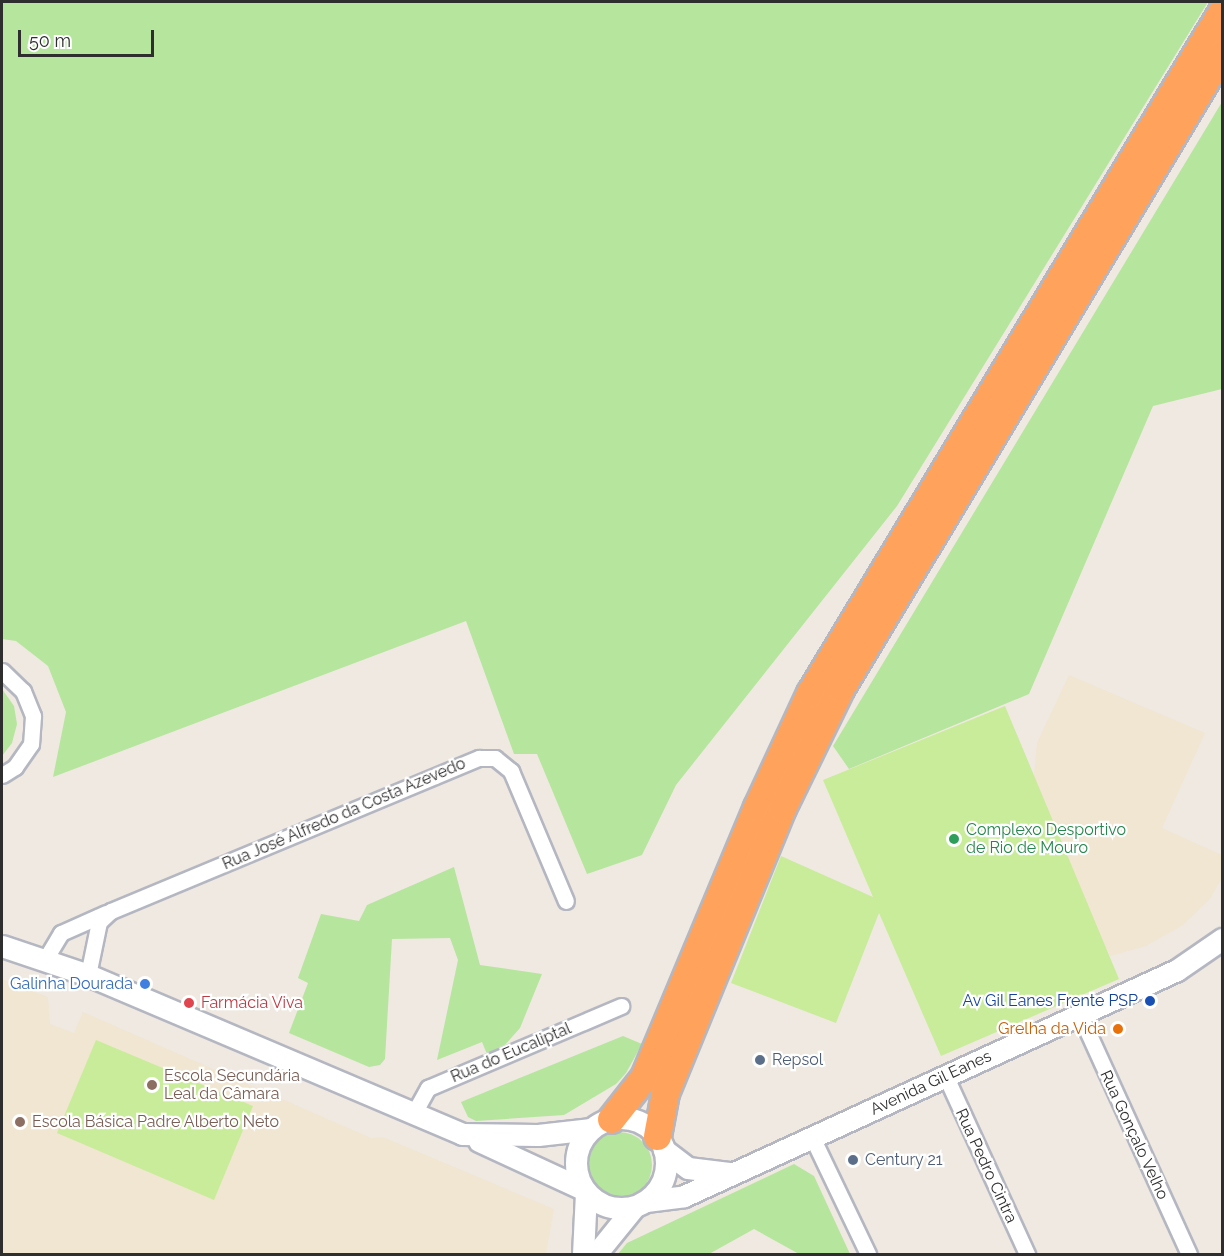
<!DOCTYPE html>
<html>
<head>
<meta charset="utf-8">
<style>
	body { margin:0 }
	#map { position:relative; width:1224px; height:1256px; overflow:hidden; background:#efe9e1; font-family:Raleway,sans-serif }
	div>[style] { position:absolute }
	.education>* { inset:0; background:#f0e6d1 }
	.green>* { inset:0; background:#b6e59e }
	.round { border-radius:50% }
	.pitch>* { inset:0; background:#c9ec9a }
	.roads { filter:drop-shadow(2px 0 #b4b7c1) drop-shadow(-2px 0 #b4b7c1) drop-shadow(0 2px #b4b7c1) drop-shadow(0 -2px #b4b7c1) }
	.street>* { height:15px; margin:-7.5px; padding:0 7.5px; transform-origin:7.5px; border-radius:7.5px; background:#fff }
	.secondary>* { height:21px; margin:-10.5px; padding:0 10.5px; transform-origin:10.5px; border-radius:10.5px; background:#fff }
	.secondary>.ring { margin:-10.5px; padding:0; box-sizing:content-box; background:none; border:21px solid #fff; border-radius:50% }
	.highway>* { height:27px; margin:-13.5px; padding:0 13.5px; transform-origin:13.5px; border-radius:13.5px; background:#ffa35c }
	.dots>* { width:16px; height:16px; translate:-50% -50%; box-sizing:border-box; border:3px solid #fff; border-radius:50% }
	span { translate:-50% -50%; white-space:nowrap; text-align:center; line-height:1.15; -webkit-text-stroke:4.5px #fff; paint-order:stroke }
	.street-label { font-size:16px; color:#2e2e2e }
	.leisure-label { font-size:16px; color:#27864d }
	.left { translate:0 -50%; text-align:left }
	.shop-label { font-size:16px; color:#366cbe }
	.right { translate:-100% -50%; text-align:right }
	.transit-label { font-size:16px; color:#164399 }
	.health-label { font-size:16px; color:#be3a42 }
	.food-label { font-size:16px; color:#c56008 }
	.service-label { font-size:16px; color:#4e5e75 }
	.education-label { font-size:16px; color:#785e54 }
	.frame { position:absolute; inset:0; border:3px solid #2e2e2e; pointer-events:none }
	.scale { position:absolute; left:18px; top:30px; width:136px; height:27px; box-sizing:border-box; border:3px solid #2e2e2e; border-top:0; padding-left:8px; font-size:18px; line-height:21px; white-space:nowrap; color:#2e2e2e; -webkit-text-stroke:4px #fff; paint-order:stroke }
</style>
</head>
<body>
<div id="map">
	<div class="education">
		<i style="clip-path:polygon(1069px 675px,1205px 733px,1162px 828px,1222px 855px,1222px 878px,1210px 899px,1183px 925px,1146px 946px,1110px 956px,1032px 797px,1037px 743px)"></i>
		<i style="clip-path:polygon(2px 979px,48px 997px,50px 1024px,74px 1033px,83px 1012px,371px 1138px,383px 1137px,554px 1209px,546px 1254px,2px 1254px)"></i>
	</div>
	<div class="green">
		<i style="clip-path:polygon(2px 2px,1208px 2px,897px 506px,676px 785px,642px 855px,587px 874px,537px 754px,514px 754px,466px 621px,53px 777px,66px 712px,48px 666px,16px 641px,2px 639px)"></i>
		<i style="clip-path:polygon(1222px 102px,1222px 389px,1153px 406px,1029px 694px,849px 769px,833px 746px)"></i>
		<i style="clip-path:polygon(2px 689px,14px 706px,17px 724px,12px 743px,2px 756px)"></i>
		<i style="clip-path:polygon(454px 867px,480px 965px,542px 974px,520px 1028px,504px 1046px,487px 1054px,482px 1042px,437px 1060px,458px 960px,450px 938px,392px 939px,385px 1059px,380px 1065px,369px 1067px,289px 1033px,308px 983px,298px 978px,321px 914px,359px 921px,367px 905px)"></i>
		<i style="clip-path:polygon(623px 1036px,642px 1044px,626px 1073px,616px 1084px,564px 1115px,476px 1121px,468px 1117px,461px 1102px)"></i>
		<i class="round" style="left:586px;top:1132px;width:66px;height:66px"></i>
		<i style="clip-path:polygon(794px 1164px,814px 1176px,850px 1254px,799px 1254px,754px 1229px,709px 1254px,618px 1254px,627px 1243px)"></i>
	</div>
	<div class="pitch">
		<i style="clip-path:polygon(1005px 706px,1119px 979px,941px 1056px,879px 913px,836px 1023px,731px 983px,781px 856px,873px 897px,823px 780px)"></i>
		<i style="clip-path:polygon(96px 1040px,253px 1106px,214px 1200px,57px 1133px)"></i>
	</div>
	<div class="roads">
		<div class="street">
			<i style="left:2px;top:671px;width:29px;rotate:44deg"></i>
			<i style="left:23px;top:691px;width:27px;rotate:68deg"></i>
			<i style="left:33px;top:716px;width:28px;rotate:94deg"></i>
			<i style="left:31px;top:744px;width:28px;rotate:125deg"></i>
			<i style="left:15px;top:767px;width:15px;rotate:148deg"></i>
			<i style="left:46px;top:958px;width:29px;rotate:-59deg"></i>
			<i style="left:61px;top:933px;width:49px;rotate:-24deg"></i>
			<i style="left:88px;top:975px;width:54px;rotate:-78.3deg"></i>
			<i style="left:99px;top:922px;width:16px;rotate:-43deg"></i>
			<i style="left:111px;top:911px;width:399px;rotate:-22.6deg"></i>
			<i style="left:479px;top:758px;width:16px"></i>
			<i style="left:495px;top:758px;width:21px;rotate:39deg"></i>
			<i style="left:511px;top:771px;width:141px;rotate:67.1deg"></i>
			<i style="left:1080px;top:1015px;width:263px;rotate:65.5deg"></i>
			<i style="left:946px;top:1077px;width:195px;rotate:65.4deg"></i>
			<i style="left:414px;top:1113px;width:29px;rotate:-61deg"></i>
			<i style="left:428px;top:1088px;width:210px;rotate:-23deg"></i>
			<i style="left:812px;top:1137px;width:130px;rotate:64.4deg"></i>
		</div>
		<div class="secondary">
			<i style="left:2px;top:946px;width:91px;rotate:18.6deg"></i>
			<i style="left:88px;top:975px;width:406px;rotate:23deg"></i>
			<i style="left:462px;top:1134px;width:76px;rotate:0.8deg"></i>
			<i style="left:538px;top:1135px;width:53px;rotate:-6.5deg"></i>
			<i class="ring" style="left:576px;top:1118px;width:69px;height:69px"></i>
			<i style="left:479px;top:1141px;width:115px;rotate:24.8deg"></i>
			<i style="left:664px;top:1150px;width:30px;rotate:37deg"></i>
			<i style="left:688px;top:1168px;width:41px;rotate:7deg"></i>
			<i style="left:646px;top:1201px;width:38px;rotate:-7deg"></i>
			<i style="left:684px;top:1196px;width:542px;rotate:-24.63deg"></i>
			<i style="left:1177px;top:970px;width:55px;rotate:-34.6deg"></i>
			<i style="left:583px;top:1254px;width:61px;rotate:-87.2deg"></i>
			<i style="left:596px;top:1254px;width:60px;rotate:-51deg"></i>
		</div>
		<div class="highway">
			<i style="left:611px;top:1119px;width:53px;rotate:-51.8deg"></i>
			<i style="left:644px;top:1077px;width:293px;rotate:-67.3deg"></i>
			<i style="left:757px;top:807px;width:126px;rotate:-65.1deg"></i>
			<i style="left:810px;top:693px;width:797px;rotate:-58.86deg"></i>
			<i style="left:657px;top:1136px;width:44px;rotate:-79.5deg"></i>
			<i style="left:665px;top:1093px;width:308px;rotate:-67.7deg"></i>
			<i style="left:782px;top:808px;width:132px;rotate:-64deg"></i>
			<i style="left:840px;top:689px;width:742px;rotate:-59.01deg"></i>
		</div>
	</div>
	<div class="dots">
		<i style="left:954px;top:839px;background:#2e9e5b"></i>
		<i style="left:145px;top:984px;background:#3f7fe0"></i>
		<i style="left:1150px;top:1001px;background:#1a4fb4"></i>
		<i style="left:189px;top:1003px;background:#e0444e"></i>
		<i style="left:1118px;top:1029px;background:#e8710a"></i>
		<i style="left:760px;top:1060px;background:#5c6f8a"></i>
		<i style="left:152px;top:1085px;background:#8d6e63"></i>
		<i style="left:20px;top:1122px;background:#8d6e63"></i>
		<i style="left:853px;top:1160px;background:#5c6f8a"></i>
	</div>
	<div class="street-label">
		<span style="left:344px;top:814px;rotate:-23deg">Rua José Alfredo da Costa Azevedo</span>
		<span style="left:511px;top:1053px;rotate:-23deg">Rua do Eucaliptal</span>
		<span style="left:931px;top:1083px;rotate:-25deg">Avenida Gil Eanes</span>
		<span style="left:1134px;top:1135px;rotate:65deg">Rua Gonçalo Velho</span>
		<span style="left:986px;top:1166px;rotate:65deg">Rua Pedro Cintra</span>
	</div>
	<div class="leisure-label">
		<span class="left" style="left:966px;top:839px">Complexo Desportivo<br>de Rio de Mouro</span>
	</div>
	<div class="shop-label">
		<span class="right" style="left:133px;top:984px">Galinha Dourada</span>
	</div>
	<div class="transit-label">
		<span class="right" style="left:1138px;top:1001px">Av Gil Eanes Frente PSP</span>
	</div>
	<div class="health-label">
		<span class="left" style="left:201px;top:1003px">Farmácia Viva</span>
	</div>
	<div class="food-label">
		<span class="right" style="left:1106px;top:1029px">Grelha da Vida</span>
	</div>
	<div class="service-label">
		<span class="left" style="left:772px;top:1060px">Repsol</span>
		<span class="left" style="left:865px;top:1160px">Century 21</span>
	</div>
	<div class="education-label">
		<span class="left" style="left:164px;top:1085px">Escola Secundária<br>Leal da Câmara</span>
		<span class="left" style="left:32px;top:1122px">Escola Básica Padre Alberto Neto</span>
	</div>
	<div class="frame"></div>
	<div class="scale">50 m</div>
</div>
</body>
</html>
